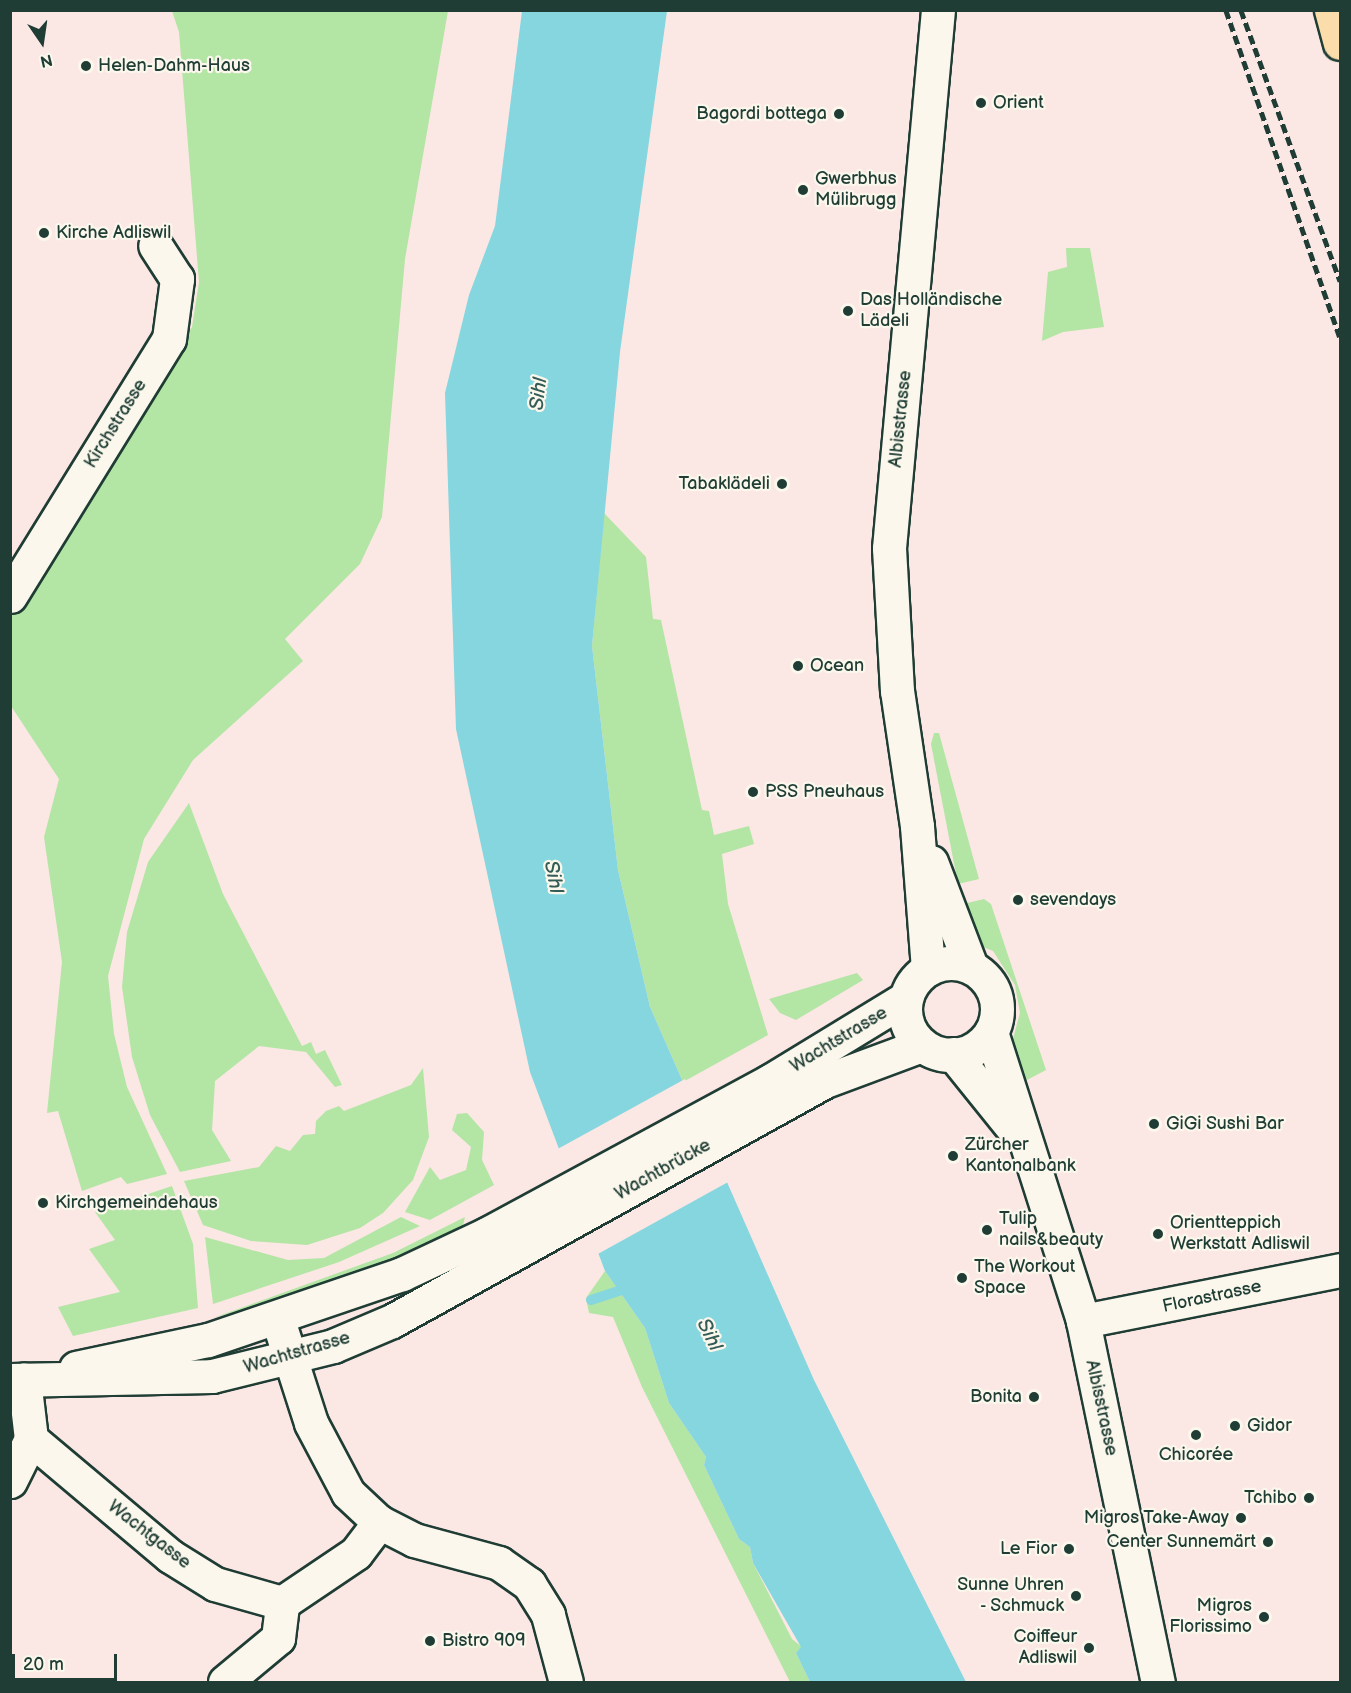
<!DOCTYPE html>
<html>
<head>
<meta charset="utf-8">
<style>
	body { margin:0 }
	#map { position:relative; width:1351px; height:1693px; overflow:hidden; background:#fbe7e4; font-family:"Balsamiq Sans",sans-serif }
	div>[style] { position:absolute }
	.green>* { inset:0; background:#b3e5a5 }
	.water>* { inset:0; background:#85d6de }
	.pier>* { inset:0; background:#fbe7e4 }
	.stream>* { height:10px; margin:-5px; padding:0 5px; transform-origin:5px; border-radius:5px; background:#85d6de }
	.roads { filter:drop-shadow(2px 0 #1f3d34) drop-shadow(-2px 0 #1f3d34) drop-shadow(0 2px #1f3d34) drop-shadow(0 -2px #1f3d34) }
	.street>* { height:33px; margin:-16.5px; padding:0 16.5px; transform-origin:16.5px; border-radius:16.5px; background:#fbf7ec }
	.secondary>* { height:33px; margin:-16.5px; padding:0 16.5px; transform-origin:16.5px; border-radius:16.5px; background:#fbf7ec }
	.secondary>.ring { margin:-16.5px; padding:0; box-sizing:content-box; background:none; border:33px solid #fbf7ec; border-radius:50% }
	.primary>* { height:33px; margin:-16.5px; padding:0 16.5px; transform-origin:16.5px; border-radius:16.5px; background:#fbddab }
	.rail>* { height:4.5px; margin-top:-2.25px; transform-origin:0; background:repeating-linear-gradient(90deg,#1f3d34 0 9px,transparent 0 13.5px) }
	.dots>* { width:16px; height:16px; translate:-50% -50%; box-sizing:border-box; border:3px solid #fbf7ec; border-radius:50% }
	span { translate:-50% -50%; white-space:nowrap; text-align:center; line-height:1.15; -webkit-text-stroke:4.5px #fbf7ec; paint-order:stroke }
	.poi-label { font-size:18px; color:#1f3d34 }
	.left { translate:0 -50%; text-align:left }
	.right { translate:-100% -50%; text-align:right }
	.street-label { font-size:18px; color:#1f3d34 }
	.water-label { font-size:20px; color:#335c56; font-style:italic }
	.frame { position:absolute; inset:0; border:12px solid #1f3d34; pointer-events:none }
	.north { position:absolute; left:12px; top:12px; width:60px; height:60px; -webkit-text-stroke:4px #fbf7ec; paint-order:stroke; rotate:167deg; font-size:16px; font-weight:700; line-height:24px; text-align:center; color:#1f3d34 }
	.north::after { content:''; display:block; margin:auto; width:21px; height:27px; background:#1f3d34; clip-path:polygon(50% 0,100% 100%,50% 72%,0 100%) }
	.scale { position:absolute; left:12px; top:1654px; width:105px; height:27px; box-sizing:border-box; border:3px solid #1f3d34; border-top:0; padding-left:8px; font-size:18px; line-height:21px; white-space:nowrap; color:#1f3d34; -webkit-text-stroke:4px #fbf7ec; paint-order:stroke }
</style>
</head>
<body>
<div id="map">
	<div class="green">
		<i style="clip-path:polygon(172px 11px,448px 11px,405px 259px,382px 517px,360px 564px,285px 639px,303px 661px,193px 760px,144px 839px,108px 976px,114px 1034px,127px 1087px,167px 1174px,127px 1184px,121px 1177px,82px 1191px,58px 1111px,47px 1113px,62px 962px,44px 837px,59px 779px,11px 706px,10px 617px,192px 327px,199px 282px,179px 32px)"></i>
		<i style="clip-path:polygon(1066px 248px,1090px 248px,1104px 327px,1063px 332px,1042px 341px,1048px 272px,1067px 267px)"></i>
		<i style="clip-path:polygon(604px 513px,646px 557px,653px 619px,661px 620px,702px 810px,709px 811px,714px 835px,749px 826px,754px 844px,722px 854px,728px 904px,768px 1035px,683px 1082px,650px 1007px,618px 870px,592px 646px)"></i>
		<i style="clip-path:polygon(934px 733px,939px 733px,979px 879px,958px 884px,931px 744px)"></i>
		<i style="clip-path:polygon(189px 803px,223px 894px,302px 1046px,311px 1042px,316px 1054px,325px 1050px,342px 1085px,335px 1087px,306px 1052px,259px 1046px,215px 1081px,212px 1130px,231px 1161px,180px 1172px,150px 1115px,132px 1057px,122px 987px,127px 932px,148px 862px)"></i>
		<i style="clip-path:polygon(984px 899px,991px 904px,1046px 1070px,1025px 1081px,1011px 1046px,1020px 1013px,1015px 985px,993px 951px,976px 944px,963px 904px)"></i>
		<i style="clip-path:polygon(857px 973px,863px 980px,796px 1020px,780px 1013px,769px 999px)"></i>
		<i style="clip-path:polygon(423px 1068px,429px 1137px,413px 1180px,383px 1213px,360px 1228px,307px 1245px,251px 1241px,203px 1225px,184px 1181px,259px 1167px,276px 1146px,290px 1151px,303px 1135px,315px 1134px,316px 1121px,326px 1111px,339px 1106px,344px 1111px,411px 1085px)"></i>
		<i style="clip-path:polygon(467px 1113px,484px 1132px,482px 1160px,494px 1185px,430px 1220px,405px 1212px,430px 1167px,440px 1180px,466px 1170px,471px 1147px,452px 1130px,457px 1114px)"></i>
		<i style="clip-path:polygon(172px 1186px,193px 1244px,198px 1308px,73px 1336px,58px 1307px,120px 1292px,89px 1249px,115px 1240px,95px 1212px)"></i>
		<i style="clip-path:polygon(401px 1217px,420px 1226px,339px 1262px,213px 1304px,205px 1237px,288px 1260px,324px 1258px)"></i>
		<i style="clip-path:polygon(465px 1217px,462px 1229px,335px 1284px,213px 1318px,393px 1253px)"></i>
		<i style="clip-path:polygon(605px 1271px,645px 1328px,669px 1403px,706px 1457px,704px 1465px,739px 1539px,750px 1547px,753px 1563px,792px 1639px,802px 1647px,796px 1653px,810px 1682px,790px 1682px,642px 1387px,613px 1317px,589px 1313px,586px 1298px)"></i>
	</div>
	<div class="water">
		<i style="clip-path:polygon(522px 11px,667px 11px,620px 352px,592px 646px,618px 870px,650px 1007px,814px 1380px,966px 1682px,810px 1682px,796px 1653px,801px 1647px,753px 1563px,750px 1547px,739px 1539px,704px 1465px,706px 1457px,669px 1403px,645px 1328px,605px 1271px,530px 1072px,456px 729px,445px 393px,469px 295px,495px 226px)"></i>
	</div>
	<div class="pier">
		<i style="clip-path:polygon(685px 1079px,730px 1181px,596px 1255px,554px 1151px)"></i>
	</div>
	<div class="stream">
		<i style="left:591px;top:1300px;width:45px;rotate:-18deg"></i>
	</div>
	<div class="roads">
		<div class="street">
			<i style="left:10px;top:596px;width:302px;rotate:-58.3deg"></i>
			<i style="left:169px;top:339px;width:61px;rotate:-82.4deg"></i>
			<i style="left:177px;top:279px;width:40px;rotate:-122.9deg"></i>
			<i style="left:278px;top:1320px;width:108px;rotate:72.2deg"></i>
			<i style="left:311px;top:1423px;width:79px;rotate:62.1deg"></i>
			<i style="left:348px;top:1493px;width:42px;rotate:43.1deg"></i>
			<i style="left:379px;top:1522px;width:39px;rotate:27deg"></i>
			<i style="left:414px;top:1540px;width:88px;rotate:15.1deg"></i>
			<i style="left:499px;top:1563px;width:37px;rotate:35deg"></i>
			<i style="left:529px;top:1584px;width:36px;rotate:58deg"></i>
			<i style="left:548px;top:1615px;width:69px;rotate:75deg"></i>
			<i style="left:1083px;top:1321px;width:262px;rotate:-11.2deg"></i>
			<i style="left:31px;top:1439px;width:182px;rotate:40.1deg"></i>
			<i style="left:170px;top:1556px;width:53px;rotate:31.9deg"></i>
			<i style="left:215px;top:1584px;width:70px;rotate:15.8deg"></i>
			<i style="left:10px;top:1481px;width:47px;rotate:-63.4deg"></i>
			<i style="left:31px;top:1439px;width:60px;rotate:-96.7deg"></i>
			<i style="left:282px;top:1603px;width:89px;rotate:-34deg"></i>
			<i style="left:356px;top:1553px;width:39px;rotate:-53deg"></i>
			<i style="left:225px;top:1682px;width:69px;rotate:-39.7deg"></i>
			<i style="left:278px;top:1638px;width:35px;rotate:-83deg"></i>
		</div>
		<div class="secondary">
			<i style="left:931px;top:862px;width:112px;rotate:69.1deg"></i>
			<i class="ring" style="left:905px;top:963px;width:59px;height:59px"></i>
			<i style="left:928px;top:969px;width:143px;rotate:-94.4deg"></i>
			<i style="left:917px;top:826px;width:136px;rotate:-98.4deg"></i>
			<i style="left:897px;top:691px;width:143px;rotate:-93.2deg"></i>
			<i style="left:889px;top:548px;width:540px;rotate:-84.8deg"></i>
			<i style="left:991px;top:1032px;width:303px;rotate:72.3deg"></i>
			<i style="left:1083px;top:1321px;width:369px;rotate:78.3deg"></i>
			<i style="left:953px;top:1054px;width:100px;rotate:51.1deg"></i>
			<i style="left:76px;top:1368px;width:135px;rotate:-12deg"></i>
			<i style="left:208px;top:1340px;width:205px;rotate:-18.8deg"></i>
			<i style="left:402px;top:1274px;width:94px;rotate:-25.2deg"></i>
			<i style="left:487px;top:1234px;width:322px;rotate:-28.4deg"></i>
			<i style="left:770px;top:1081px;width:159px;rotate:-31.4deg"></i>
			<i style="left:10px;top:1380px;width:202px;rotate:-1.1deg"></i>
			<i style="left:212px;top:1376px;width:125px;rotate:-13.9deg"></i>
			<i style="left:333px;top:1346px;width:64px;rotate:-23deg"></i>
			<i style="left:392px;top:1321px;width:495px;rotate:-29deg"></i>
			<i style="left:825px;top:1081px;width:103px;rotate:-20.4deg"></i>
		</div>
		<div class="primary">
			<i style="left:1331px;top:10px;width:34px;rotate:75deg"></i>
		</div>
	</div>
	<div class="rail">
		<i style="left:1226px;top:10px;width:346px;rotate:70.8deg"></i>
		<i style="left:1241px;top:10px;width:289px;rotate:69.9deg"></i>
	</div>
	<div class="dots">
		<i style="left:86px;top:66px;background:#1f3d34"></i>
		<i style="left:981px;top:103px;background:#1f3d34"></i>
		<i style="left:839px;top:114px;background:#1f3d34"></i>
		<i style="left:803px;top:190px;background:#1f3d34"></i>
		<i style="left:44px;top:233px;background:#1f3d34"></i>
		<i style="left:848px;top:311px;background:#1f3d34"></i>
		<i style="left:782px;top:484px;background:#1f3d34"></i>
		<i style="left:798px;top:666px;background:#1f3d34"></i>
		<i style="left:753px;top:792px;background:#1f3d34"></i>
		<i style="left:1018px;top:900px;background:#1f3d34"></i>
		<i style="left:1154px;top:1124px;background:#1f3d34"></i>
		<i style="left:953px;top:1156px;background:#1f3d34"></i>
		<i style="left:43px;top:1203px;background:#1f3d34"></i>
		<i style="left:987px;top:1230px;background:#1f3d34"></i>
		<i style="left:1158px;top:1234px;background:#1f3d34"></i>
		<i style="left:962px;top:1278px;background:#1f3d34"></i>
		<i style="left:1034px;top:1397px;background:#1f3d34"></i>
		<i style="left:1235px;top:1426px;background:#1f3d34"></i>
		<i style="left:1196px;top:1435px;background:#1f3d34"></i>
		<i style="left:1309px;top:1498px;background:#1f3d34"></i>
		<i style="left:1241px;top:1518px;background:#1f3d34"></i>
		<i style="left:1268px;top:1542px;background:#1f3d34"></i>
		<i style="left:1069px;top:1549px;background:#1f3d34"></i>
		<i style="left:1076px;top:1596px;background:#1f3d34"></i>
		<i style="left:1264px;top:1617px;background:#1f3d34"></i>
		<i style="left:430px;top:1641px;background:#1f3d34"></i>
		<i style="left:1089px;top:1648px;background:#1f3d34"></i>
	</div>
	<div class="poi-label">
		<span class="left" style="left:98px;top:66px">Helen-Dahm-Haus</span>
		<span class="left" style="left:993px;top:103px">Orient</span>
		<span class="right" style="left:827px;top:114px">Bagordi bottega</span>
		<span class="left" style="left:815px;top:190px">Gwerbhus<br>Mülibrugg</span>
		<span class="left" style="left:56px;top:233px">Kirche Adliswil</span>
		<span class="left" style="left:860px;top:311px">Das Holländische<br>Lädeli</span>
		<span class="right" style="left:770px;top:484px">Tabaklädeli</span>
		<span class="left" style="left:810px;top:666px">Ocean</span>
		<span class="left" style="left:765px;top:792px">PSS Pneuhaus</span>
		<span class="left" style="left:1030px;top:900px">sevendays</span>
		<span class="left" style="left:1166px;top:1124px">GiGi Sushi Bar</span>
		<span class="left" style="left:965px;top:1156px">Zürcher<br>Kantonalbank</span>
		<span class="left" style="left:55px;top:1203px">Kirchgemeindehaus</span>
		<span class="left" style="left:999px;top:1230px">Tulip<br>nails&amp;beauty</span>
		<span class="left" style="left:1170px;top:1234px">Orientteppich<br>Werkstatt Adliswil</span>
		<span class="left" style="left:974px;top:1278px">The Workout<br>Space</span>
		<span class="right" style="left:1022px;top:1397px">Bonita</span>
		<span class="left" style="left:1247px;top:1426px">Gidor</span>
		<span style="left:1196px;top:1455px">Chicorée</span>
		<span class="right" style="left:1297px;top:1498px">Tchibo</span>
		<span class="right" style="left:1229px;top:1518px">Migros Take-Away</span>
		<span class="right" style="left:1256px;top:1542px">Center Sunnemärt</span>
		<span class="right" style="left:1057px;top:1549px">Le Fior</span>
		<span class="right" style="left:1064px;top:1596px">Sunne Uhren<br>- Schmuck</span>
		<span class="right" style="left:1252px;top:1617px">Migros<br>Florissimo</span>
		<span class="right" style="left:1077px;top:1648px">Coiffeur<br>Adliswil</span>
		<span class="left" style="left:442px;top:1641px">Bistro 909</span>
	</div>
	<div class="street-label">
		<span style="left:901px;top:419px;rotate:-84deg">Albisstrasse</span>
		<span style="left:116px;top:424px;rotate:-58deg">Kirchstrasse</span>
		<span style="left:839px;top:1040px;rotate:-31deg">Wachtstrasse</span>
		<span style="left:663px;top:1170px;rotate:-29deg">Wachtbrücke</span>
		<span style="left:1212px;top:1297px;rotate:-12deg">Florastrasse</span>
		<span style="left:297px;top:1353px;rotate:-16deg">Wachtstrasse</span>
		<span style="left:1101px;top:1408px;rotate:78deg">Albisstrasse</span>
		<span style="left:149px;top:1535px;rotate:38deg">Wachtgasse</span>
	</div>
	<div class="water-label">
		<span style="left:539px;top:394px;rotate:-83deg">Sihl</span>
		<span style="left:553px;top:877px;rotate:79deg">Sihl</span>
		<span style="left:709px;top:1335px;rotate:64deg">Sihl</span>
	</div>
	<div class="frame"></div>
	<div class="north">N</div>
	<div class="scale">20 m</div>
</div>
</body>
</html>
